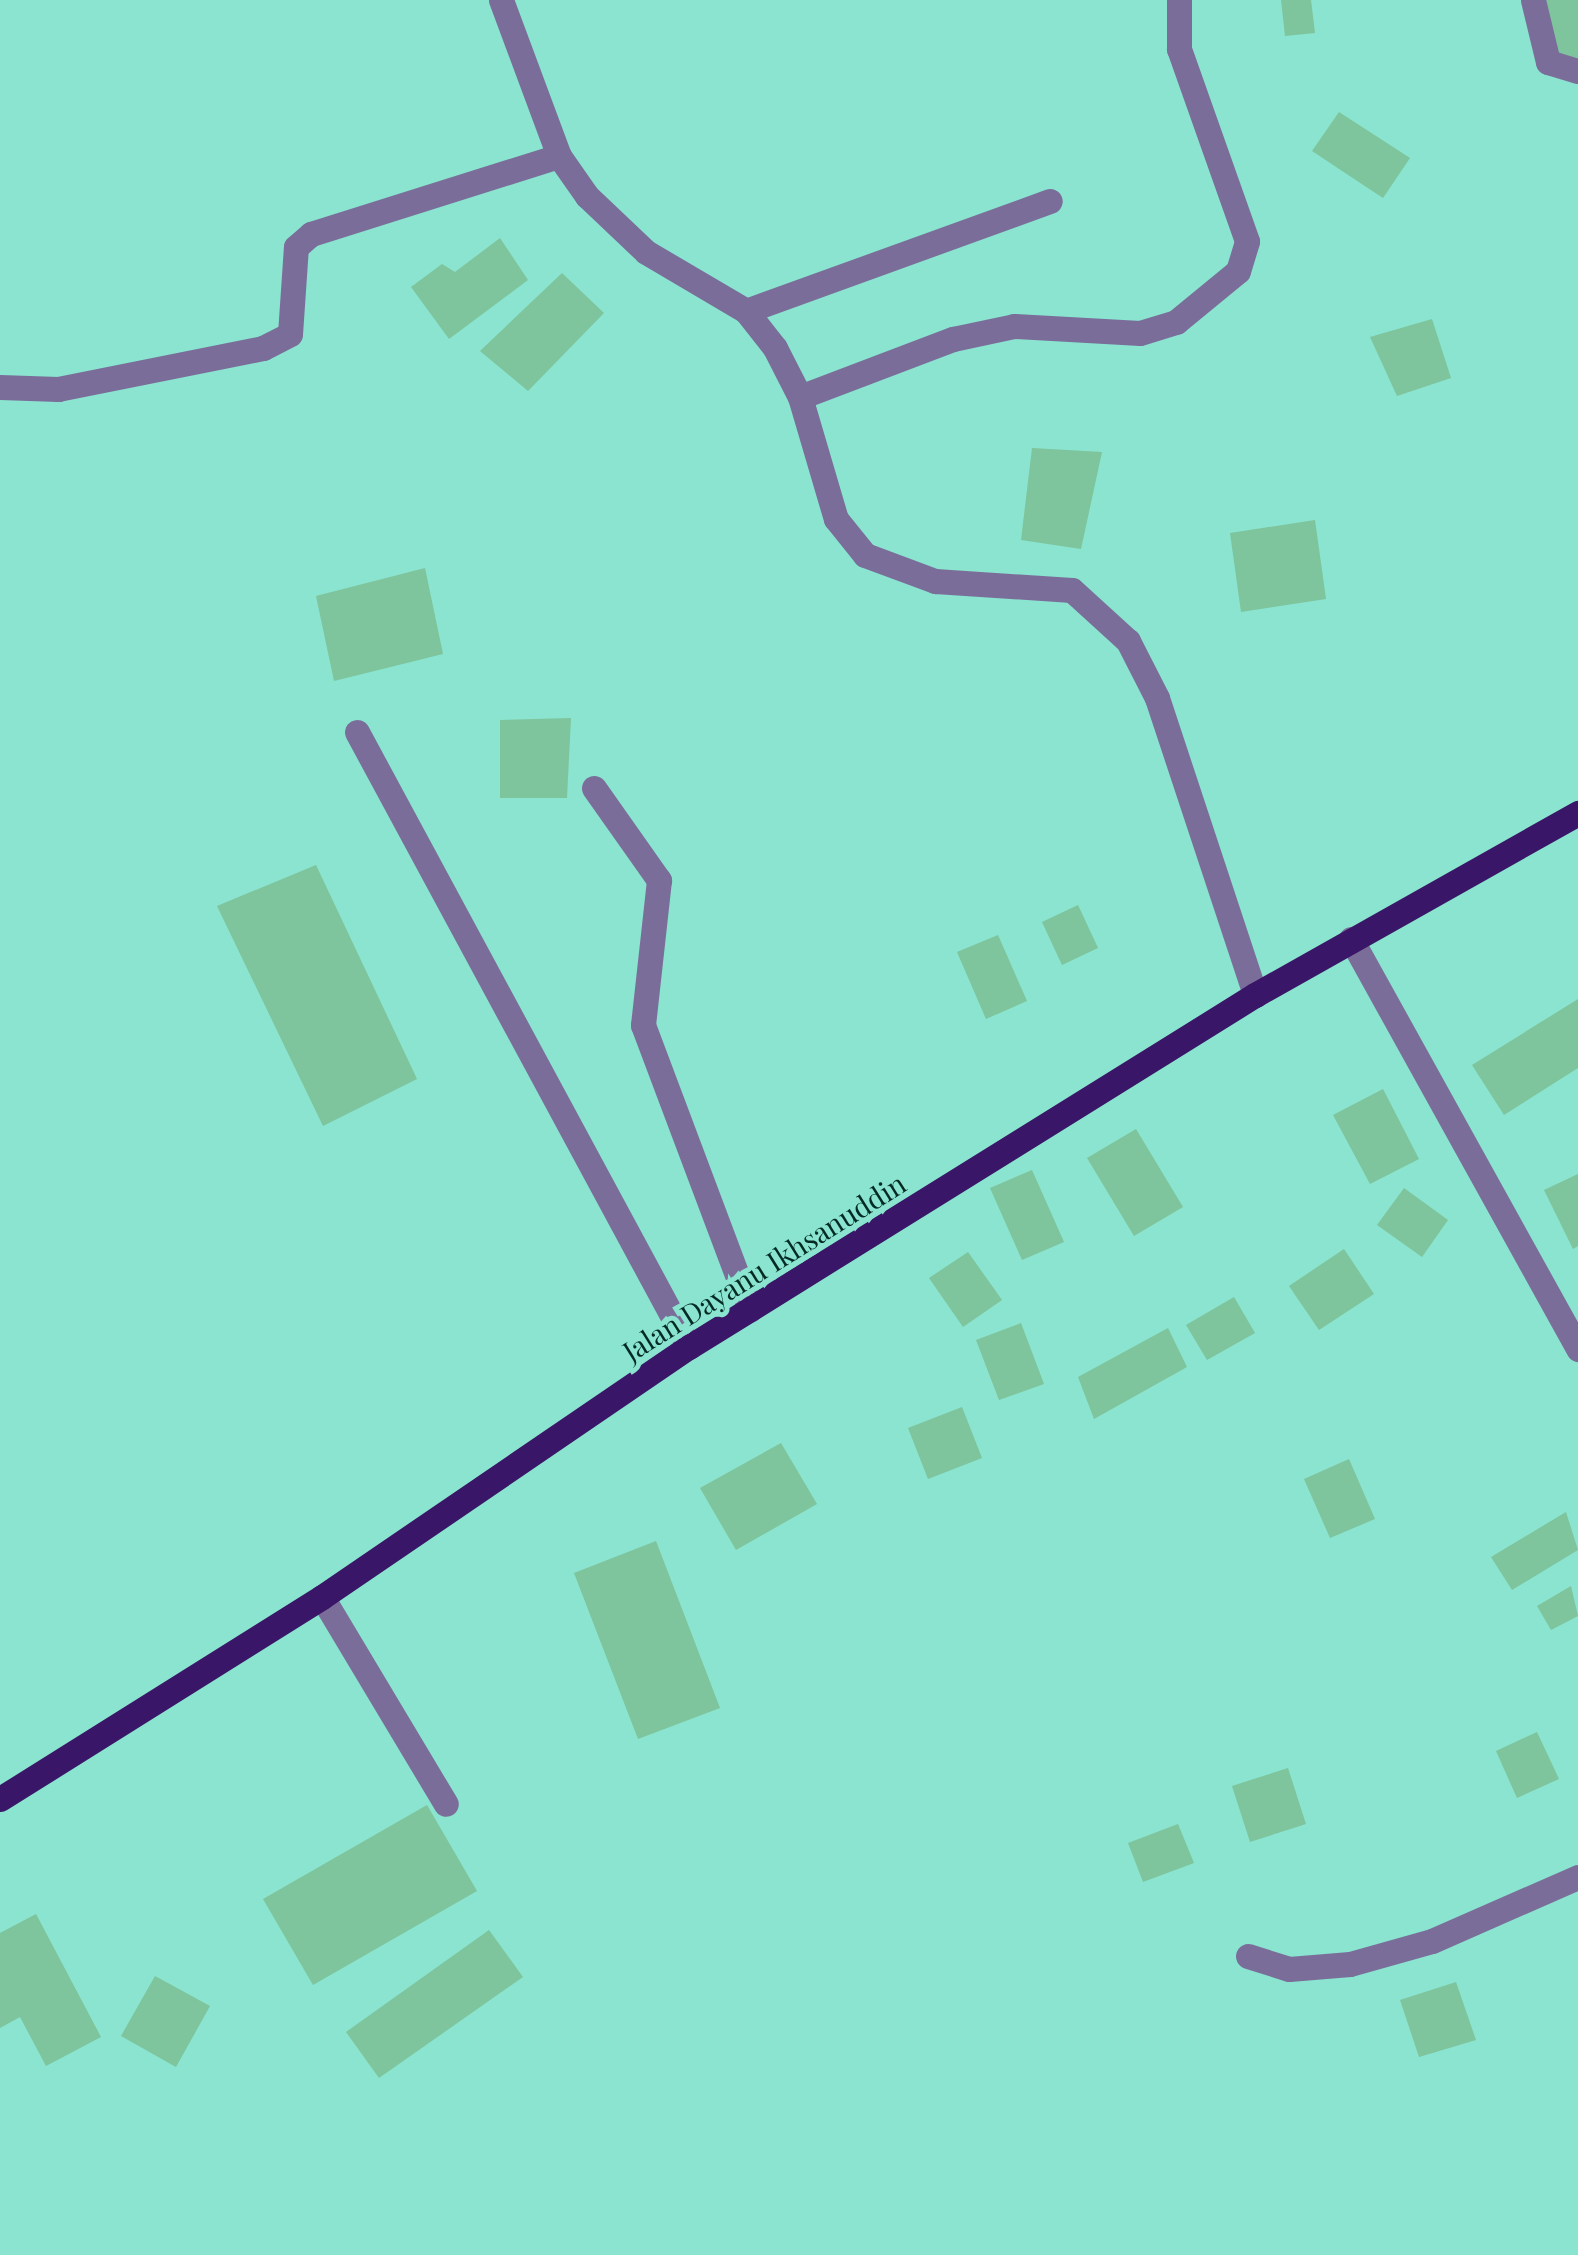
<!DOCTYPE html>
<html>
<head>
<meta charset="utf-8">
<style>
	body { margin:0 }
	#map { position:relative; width:1578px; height:2255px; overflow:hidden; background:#8ae4cf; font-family:"Playfair Display",serif }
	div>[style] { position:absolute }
	.building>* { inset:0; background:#7ec49c }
	.minor>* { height:25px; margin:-12.5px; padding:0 12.5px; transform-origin:12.5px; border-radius:12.5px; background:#7b6d9a }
	.major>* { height:25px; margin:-12.5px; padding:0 12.5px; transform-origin:12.5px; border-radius:12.5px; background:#391667 }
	span { translate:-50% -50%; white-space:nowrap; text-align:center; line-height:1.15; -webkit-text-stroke:10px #8ae4cf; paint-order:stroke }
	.street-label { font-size:28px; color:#032b24 }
</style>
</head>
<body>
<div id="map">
	<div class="building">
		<i style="clip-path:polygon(1281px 0,1311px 0,1315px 33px,1285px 36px)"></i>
		<i style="clip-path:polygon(1541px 0,1578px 0,1578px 60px,1555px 65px)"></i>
		<i style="clip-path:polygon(1339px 112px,1410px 158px,1383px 198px,1312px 151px)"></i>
		<i style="clip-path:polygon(500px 238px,528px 280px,449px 339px,411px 287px,442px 264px,455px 272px)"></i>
		<i style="clip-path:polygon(562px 273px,604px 313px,528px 391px,480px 351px)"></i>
		<i style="clip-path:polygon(1432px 319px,1451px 378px,1397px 396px,1370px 337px)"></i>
		<i style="clip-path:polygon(1032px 448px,1102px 452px,1081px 549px,1021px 540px)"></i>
		<i style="clip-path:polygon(1315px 520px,1326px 599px,1241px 612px,1230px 533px)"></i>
		<i style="clip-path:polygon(425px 568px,443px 654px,334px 681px,316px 596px)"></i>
		<i style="clip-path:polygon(571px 718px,567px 798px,500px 798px,500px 720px)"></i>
		<i style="clip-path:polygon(316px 865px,417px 1079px,323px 1126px,217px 906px)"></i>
		<i style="clip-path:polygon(1078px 905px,1098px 948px,1062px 965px,1042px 922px)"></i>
		<i style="clip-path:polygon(998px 935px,1027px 1001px,986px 1019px,957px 952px)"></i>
		<i style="clip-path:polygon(1578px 999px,1578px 1068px,1504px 1115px,1472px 1065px)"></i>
		<i style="clip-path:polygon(1383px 1089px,1419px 1159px,1370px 1184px,1333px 1115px)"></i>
		<i style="clip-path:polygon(1136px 1129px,1183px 1207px,1134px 1236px,1087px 1158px)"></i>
		<i style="clip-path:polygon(1032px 1170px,1064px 1242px,1022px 1260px,990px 1188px)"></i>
		<i style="clip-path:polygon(1578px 1174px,1578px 1246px,1573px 1249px,1544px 1190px)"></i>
		<i style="clip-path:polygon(1404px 1188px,1448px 1220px,1422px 1257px,1377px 1225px)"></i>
		<i style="clip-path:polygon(1344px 1249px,1374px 1294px,1319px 1330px,1289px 1286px)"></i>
		<i style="clip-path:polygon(968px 1252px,1002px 1300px,963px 1327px,929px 1278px)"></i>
		<i style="clip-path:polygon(1234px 1297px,1255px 1333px,1207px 1360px,1186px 1325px)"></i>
		<i style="clip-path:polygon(1021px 1323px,1044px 1384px,999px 1400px,976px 1340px)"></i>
		<i style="clip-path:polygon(1168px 1328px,1187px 1367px,1094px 1419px,1078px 1377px)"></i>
		<i style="clip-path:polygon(962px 1407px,982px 1458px,928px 1479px,908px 1428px)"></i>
		<i style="clip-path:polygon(781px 1443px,817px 1504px,736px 1550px,700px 1488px)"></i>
		<i style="clip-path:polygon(1349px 1459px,1375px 1519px,1330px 1538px,1304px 1479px)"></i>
		<i style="clip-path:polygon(1566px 1512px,1578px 1550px,1512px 1590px,1491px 1557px)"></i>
		<i style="clip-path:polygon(656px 1541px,720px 1708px,638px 1739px,574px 1573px)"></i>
		<i style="clip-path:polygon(1571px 1586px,1578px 1616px,1551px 1630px,1537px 1606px)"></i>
		<i style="clip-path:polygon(1537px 1732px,1559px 1779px,1517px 1798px,1496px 1751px)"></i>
		<i style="clip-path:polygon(1288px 1768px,1306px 1824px,1250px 1842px,1232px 1786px)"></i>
		<i style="clip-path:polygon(427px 1805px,477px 1891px,313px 1985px,263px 1899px)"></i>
		<i style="clip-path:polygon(1178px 1824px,1194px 1863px,1143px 1882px,1128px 1843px)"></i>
		<i style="clip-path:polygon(36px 1914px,101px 2037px,46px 2066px,20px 2017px,0 2028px,0 1933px)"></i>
		<i style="clip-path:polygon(489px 1930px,523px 1977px,379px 2078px,346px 2032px)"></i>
		<i style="clip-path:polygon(155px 1976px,210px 2006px,176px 2067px,121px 2036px)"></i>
		<i style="clip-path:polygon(1456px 1982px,1476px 2040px,1419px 2057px,1400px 2000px)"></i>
	</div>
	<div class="minor">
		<i style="left:501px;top:0;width:166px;rotate:69.6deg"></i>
		<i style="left:559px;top:156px;width:49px;rotate:55deg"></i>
		<i style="left:587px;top:196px;width:81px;rotate:43.5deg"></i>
		<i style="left:646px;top:252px;width:116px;rotate:30.5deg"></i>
		<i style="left:746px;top:311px;width:47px;rotate:51.9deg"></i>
		<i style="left:775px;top:348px;width:55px;rotate:63deg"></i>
		<i style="left:800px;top:397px;width:127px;rotate:73.6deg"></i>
		<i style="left:836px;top:519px;width:46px;rotate:51.1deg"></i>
		<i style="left:865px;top:555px;width:75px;rotate:20.4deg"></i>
		<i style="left:935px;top:581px;width:137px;rotate:3.8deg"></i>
		<i style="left:1072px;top:590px;width:76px;rotate:42.3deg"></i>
		<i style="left:1128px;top:641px;width:64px;rotate:63deg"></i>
		<i style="left:1157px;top:698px;width:313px;rotate:71.7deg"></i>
		<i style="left:1533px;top:0;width:64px;rotate:76.4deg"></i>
		<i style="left:1548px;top:62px;width:31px;rotate:17deg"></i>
		<i style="left:746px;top:311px;width:323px;rotate:-19.9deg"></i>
		<i style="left:0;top:387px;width:58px;rotate:2deg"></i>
		<i style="left:58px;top:389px;width:209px;rotate:-11.3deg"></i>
		<i style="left:263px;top:348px;width:30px;rotate:-27deg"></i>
		<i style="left:290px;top:334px;width:87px;rotate:-86.1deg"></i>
		<i style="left:296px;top:247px;width:20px;rotate:-41deg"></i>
		<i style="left:311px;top:234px;width:260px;rotate:-17.5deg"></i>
		<i style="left:800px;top:397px;width:164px;rotate:-20.8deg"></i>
		<i style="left:953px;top:339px;width:62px;rotate:-12deg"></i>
		<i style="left:1014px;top:326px;width:126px;rotate:3.2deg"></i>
		<i style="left:1140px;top:333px;width:38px;rotate:-17deg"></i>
		<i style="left:1176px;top:322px;width:80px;rotate:-39.4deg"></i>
		<i style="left:1238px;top:271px;width:31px;rotate:-73deg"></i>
		<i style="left:1247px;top:241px;width:204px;rotate:-109.5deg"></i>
		<i style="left:1179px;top:49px;width:49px;rotate:-90deg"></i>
		<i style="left:357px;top:732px;width:699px;rotate:61.64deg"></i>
		<i style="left:594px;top:788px;width:113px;rotate:54.8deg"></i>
		<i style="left:659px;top:880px;width:146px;rotate:96.3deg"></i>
		<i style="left:643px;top:1025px;width:304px;rotate:69.4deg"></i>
		<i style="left:1351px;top:939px;width:469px;rotate:61deg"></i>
		<i style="left:322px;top:1597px;width:241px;rotate:59.1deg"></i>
		<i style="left:1248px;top:1956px;width:43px;rotate:17.6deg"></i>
		<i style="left:1289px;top:1969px;width:61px;rotate:-4.7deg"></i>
		<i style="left:1350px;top:1964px;width:85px;rotate:-15.7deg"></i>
		<i style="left:1432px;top:1941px;width:159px;rotate:-23.7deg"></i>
	</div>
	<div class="major">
		<i style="left:0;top:1799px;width:380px;rotate:-32.1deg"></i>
		<i style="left:322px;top:1597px;width:444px;rotate:-34.3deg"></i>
		<i style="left:689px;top:1347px;width:667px;rotate:-31.88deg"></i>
		<i style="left:1255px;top:995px;width:371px;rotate:-29.4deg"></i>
	</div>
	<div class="street-label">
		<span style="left:764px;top:1267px;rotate:-32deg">Jalan Dayanu Ikhsanuddin</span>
	</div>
</div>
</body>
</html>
